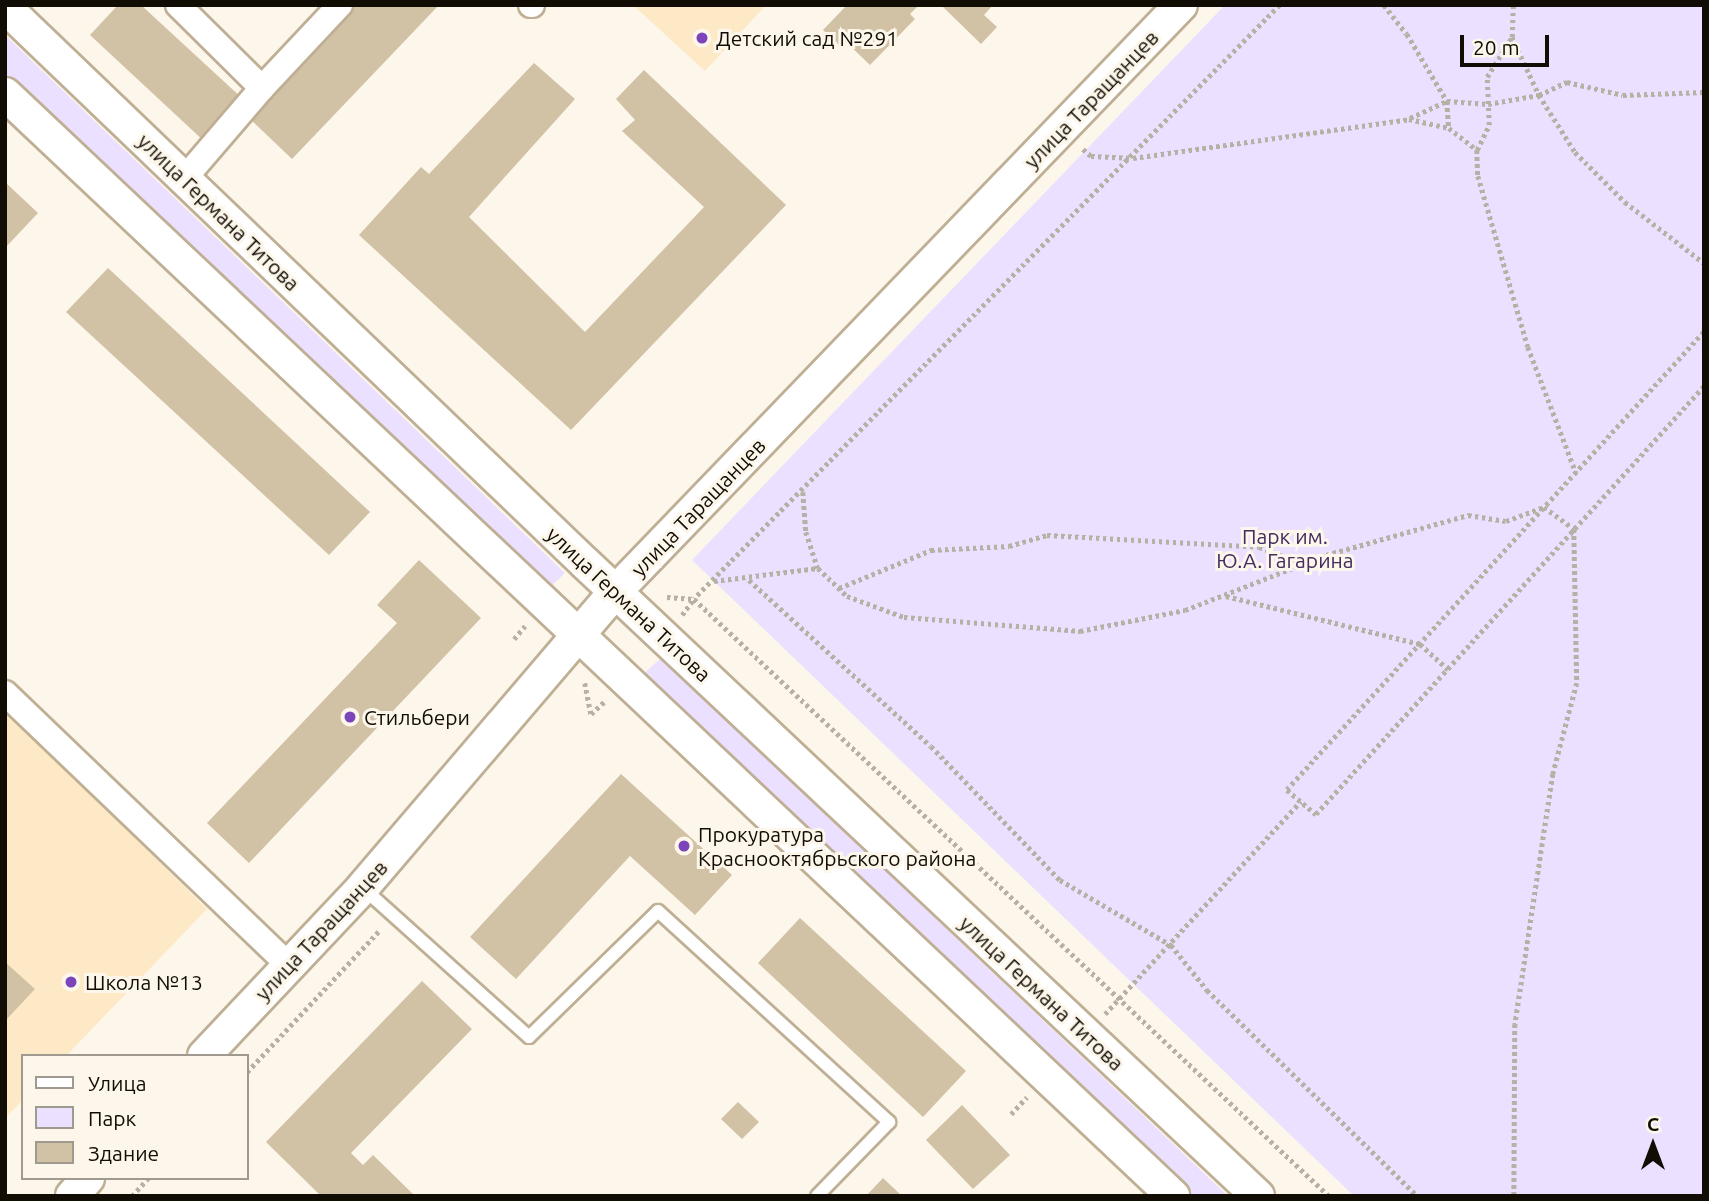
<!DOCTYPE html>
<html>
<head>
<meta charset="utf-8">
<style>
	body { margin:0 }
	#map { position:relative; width:1709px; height:1201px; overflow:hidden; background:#fdf6eb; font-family:Ubuntu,sans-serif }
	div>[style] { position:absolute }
	.built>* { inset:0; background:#fee9c6 }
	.green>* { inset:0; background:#ebe0ff }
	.building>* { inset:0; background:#d1c1a5 }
	.path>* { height:4.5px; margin-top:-2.25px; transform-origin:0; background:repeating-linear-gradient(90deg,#b6b0a5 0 3.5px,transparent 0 7px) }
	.roads { filter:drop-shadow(2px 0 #bfaf94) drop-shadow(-2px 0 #bfaf94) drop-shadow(0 2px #bfaf94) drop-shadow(0 -2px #bfaf94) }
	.service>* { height:12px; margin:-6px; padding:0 6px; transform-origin:6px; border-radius:6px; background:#fff }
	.minor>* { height:24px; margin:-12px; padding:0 12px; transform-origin:12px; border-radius:12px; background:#fff }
	.tertiary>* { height:32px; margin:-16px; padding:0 16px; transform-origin:16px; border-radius:16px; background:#fff }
	.dots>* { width:19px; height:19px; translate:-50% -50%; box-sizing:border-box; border:4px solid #fdf6eb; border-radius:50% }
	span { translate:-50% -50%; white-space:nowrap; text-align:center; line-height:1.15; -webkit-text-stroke:6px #fdf6eb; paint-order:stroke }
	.poi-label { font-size:21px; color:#120d04 }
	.left { translate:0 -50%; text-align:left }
	.street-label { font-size:21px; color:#120d04 }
	.park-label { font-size:21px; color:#422c60 }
	.frame { position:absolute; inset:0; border:7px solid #120d04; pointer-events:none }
	.legend { position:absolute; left:21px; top:1054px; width:228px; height:126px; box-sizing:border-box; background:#fdf6eb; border:2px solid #9f998f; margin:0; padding:9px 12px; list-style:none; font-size:21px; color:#120d04 }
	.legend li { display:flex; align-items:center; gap:14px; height:35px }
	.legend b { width:35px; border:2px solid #9f998f }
	.north { position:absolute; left:1618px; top:1110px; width:70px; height:70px; -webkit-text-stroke:5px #fdf6eb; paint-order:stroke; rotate:0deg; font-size:19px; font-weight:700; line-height:28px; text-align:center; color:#120d04 }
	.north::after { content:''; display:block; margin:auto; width:24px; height:32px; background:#120d04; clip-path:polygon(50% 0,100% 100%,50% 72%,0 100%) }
	.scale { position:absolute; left:1460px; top:35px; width:89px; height:32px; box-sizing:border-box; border:4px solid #120d04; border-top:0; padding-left:9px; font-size:21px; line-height:24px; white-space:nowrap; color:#120d04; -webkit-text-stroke:5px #fdf6eb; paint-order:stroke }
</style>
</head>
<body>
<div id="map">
	<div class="built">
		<i style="clip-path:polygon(633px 5px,766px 5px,705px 71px)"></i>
		<i style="clip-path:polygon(5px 710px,207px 909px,66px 1056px,23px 1056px,23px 1100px,5px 1118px)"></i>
	</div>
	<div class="green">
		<i style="clip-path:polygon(1225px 5px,1704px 5px,1703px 1196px,1354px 1196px,692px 560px)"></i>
		<i style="clip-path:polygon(5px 35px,565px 573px,546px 591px,5px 79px)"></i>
		<i style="clip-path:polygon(661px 658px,1228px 1196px,1189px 1196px,640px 677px)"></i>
	</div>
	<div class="building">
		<i style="clip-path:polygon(118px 5px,141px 5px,244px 100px,205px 142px,90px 35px)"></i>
		<i style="clip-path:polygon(356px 5px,439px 5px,292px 159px,249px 118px)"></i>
		<i style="clip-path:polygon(847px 5px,919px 5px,910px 14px,915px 19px,870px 65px,844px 40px,839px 45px,823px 30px)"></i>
		<i style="clip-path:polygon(941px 5px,993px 5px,984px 15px,997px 27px,981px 44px)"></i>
		<i style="clip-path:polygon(534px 63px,575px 99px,469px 217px,585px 332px,704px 207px,622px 131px,635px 120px,616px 99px,644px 70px,786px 205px,571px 430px,359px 235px,421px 167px,429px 174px)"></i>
		<i style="clip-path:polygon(5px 182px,38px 213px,5px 248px)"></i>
		<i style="clip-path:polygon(108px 268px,370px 512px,329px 555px,66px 312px)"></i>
		<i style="clip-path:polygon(419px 560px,481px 618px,249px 863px,207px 823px,397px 623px,377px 605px)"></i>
		<i style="clip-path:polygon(621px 774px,732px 875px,695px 915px,630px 856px,516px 979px,470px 937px)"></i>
		<i style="clip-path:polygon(800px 918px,966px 1071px,923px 1117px,758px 963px)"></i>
		<i style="clip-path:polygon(5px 962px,35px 989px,5px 1021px)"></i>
		<i style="clip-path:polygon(422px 981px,472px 1029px,351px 1153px,363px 1165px,373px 1155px,415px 1196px,321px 1196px,266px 1142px)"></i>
		<i style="clip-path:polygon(738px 1102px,759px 1122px,742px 1139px,721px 1119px)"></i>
		<i style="clip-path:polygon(962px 1105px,1010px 1155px,973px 1189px,926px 1140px)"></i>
		<i style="clip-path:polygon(883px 1178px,902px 1196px,866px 1196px)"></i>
	</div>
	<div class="path">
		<i style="left:1280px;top:5px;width:834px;rotate:134.61deg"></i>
		<i style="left:694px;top:599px;width:872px;rotate:43.23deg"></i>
		<i style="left:1384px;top:5px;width:37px;rotate:52deg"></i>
		<i style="left:1407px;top:34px;width:78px;rotate:59.2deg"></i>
		<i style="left:1447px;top:101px;width:27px;rotate:86deg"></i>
		<i style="left:1449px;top:128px;width:36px;rotate:38deg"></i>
		<i style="left:1477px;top:150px;width:26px;rotate:88deg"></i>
		<i style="left:1478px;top:176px;width:178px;rotate:73.7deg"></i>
		<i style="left:1528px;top:347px;width:135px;rotate:69.1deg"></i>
		<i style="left:1512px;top:37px;width:64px;rotate:65deg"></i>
		<i style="left:1539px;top:95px;width:67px;rotate:57.7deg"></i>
		<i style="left:1575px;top:152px;width:71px;rotate:45deg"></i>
		<i style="left:1625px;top:202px;width:100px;rotate:37.7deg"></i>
		<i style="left:1410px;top:118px;width:41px;rotate:-24.7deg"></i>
		<i style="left:1447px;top:101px;width:41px;rotate:4.2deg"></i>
		<i style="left:1488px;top:104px;width:52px;rotate:-10deg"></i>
		<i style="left:1539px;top:95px;width:31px;rotate:-25deg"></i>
		<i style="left:1567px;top:82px;width:57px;rotate:13.1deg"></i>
		<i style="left:1623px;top:95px;width:81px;rotate:-2.1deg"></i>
		<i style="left:1083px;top:149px;width:11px;rotate:41deg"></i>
		<i style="left:1091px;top:156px;width:42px;rotate:2.7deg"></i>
		<i style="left:1133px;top:158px;width:279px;rotate:-8deg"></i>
		<i style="left:1409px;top:119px;width:41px;rotate:12.7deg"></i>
		<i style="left:1477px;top:150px;width:28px;rotate:-64deg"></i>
		<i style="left:1489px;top:125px;width:48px;rotate:-92.4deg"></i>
		<i style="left:1487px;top:77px;width:47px;rotate:-58deg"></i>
		<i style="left:1512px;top:37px;width:32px;rotate:-88deg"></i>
		<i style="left:1704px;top:332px;width:619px;rotate:132.32deg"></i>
		<i style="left:1287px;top:790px;width:38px;rotate:40deg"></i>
		<i style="left:1316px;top:814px;width:578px;rotate:-47.81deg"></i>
		<i style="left:803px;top:492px;width:40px;rotate:85.7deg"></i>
		<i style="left:806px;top:532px;width:38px;rotate:72deg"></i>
		<i style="left:818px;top:568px;width:40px;rotate:44deg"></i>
		<i style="left:847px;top:596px;width:61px;rotate:20.2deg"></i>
		<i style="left:904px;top:617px;width:177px;rotate:4.5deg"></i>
		<i style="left:1080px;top:631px;width:107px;rotate:-11.3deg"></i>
		<i style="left:1185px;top:610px;width:151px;rotate:-21.3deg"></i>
		<i style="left:1326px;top:555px;width:148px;rotate:-15.7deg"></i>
		<i style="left:1468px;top:515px;width:38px;rotate:9deg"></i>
		<i style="left:1506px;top:521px;width:40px;rotate:-20.2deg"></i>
		<i style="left:1544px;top:507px;width:37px;rotate:36deg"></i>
		<i style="left:1574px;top:529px;width:154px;rotate:88.9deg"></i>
		<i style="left:1577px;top:683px;width:94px;rotate:104.8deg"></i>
		<i style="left:1553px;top:774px;width:253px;rotate:98.6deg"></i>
		<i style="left:1515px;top:1024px;width:172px;rotate:90.3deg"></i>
		<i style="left:749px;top:580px;width:246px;rotate:42.4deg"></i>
		<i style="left:931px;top:746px;width:186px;rotate:46.1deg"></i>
		<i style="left:1060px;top:880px;width:129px;rotate:30.4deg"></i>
		<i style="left:1171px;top:945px;width:58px;rotate:51.3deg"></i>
		<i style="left:1207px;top:990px;width:294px;rotate:44.4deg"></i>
		<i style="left:714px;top:581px;width:105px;rotate:-7.1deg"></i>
		<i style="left:839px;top:588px;width:100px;rotate:-22.4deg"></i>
		<i style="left:931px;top:550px;width:78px;rotate:-2.9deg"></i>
		<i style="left:1009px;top:546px;width:40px;rotate:-16deg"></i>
		<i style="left:1047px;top:535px;width:212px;rotate:3.2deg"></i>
		<i style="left:1259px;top:547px;width:48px;rotate:20.7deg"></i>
		<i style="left:1226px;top:596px;width:200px;rotate:13.9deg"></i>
		<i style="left:1420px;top:644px;width:38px;rotate:42deg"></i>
		<i style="left:667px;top:597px;width:27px;rotate:4deg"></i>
		<i style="left:682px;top:615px;width:19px;rotate:-54deg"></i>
		<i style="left:514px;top:639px;width:17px;rotate:-50deg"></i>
		<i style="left:585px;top:683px;width:32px;rotate:79deg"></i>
		<i style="left:591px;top:714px;width:21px;rotate:-43deg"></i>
		<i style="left:1105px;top:1014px;width:289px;rotate:-47.4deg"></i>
		<i style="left:247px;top:1072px;width:195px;rotate:-46.9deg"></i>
		<i style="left:1011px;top:1114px;width:23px;rotate:-47deg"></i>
		<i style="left:132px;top:1196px;width:24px;rotate:-48deg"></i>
	</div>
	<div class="roads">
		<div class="service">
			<i style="left:363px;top:888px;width:223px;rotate:41.9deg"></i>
			<i style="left:529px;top:1037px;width:180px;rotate:-44.3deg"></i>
			<i style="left:658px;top:911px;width:313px;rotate:42.4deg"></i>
			<i style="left:889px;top:1122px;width:103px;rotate:134.2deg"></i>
		</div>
		<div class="minor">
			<i style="left:178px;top:5px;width:118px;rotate:44.7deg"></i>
			<i style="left:262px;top:88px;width:114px;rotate:-46.8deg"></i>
			<i style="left:531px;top:5px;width:1px"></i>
			<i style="left:184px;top:179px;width:120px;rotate:-49.4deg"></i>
			<i style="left:5px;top:693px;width:393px;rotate:43.8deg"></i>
		</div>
		<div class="tertiary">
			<i style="left:5px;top:7px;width:803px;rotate:43.79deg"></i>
			<i style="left:585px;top:563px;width:924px;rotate:43.25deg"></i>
			<i style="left:5px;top:94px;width:1606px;rotate:43.33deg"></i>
			<i style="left:204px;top:1056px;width:232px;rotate:-46.7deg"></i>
			<i style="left:363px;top:887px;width:389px;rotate:-49.5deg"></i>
			<i style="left:616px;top:591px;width:814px;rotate:-46.05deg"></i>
			<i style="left:72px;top:1196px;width:24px;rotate:-48deg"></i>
		</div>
	</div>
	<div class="dots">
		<i style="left:702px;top:38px;background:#7b44ba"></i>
		<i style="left:350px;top:717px;background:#7b44ba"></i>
		<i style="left:684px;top:846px;background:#7b44ba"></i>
		<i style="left:71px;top:982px;background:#7b44ba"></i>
	</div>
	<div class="poi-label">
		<span class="left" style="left:716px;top:38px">Детский сад №291</span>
		<span class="left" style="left:364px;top:717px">Стильбери</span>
		<span class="left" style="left:698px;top:846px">Прокуратура<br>Краснооктябрьского района</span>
		<span class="left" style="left:85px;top:982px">Школа №13</span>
	</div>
	<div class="street-label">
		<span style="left:1091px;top:99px;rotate:-46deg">улица Таращанцев</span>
		<span style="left:219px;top:212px;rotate:44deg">улица Германа Титова</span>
		<span style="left:698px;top:507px;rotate:-46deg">улица Таращанцев</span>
		<span style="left:629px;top:604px;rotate:43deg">улица Германа Титова</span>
		<span style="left:321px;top:930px;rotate:-47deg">улица Таращанцев</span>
		<span style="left:1042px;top:993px;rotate:43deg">улица Германа Титова</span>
	</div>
	<div class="park-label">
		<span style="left:1285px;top:548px">Парк им.<br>Ю.А. Гагарина</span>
	</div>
	<div class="frame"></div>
	<ul class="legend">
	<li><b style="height:9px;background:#fff"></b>Улица</li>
	<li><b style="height:19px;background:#ebe0ff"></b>Парк</li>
	<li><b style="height:19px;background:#d1c1a5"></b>Здание</li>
	</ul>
	<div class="north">С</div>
	<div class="scale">20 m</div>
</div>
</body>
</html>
